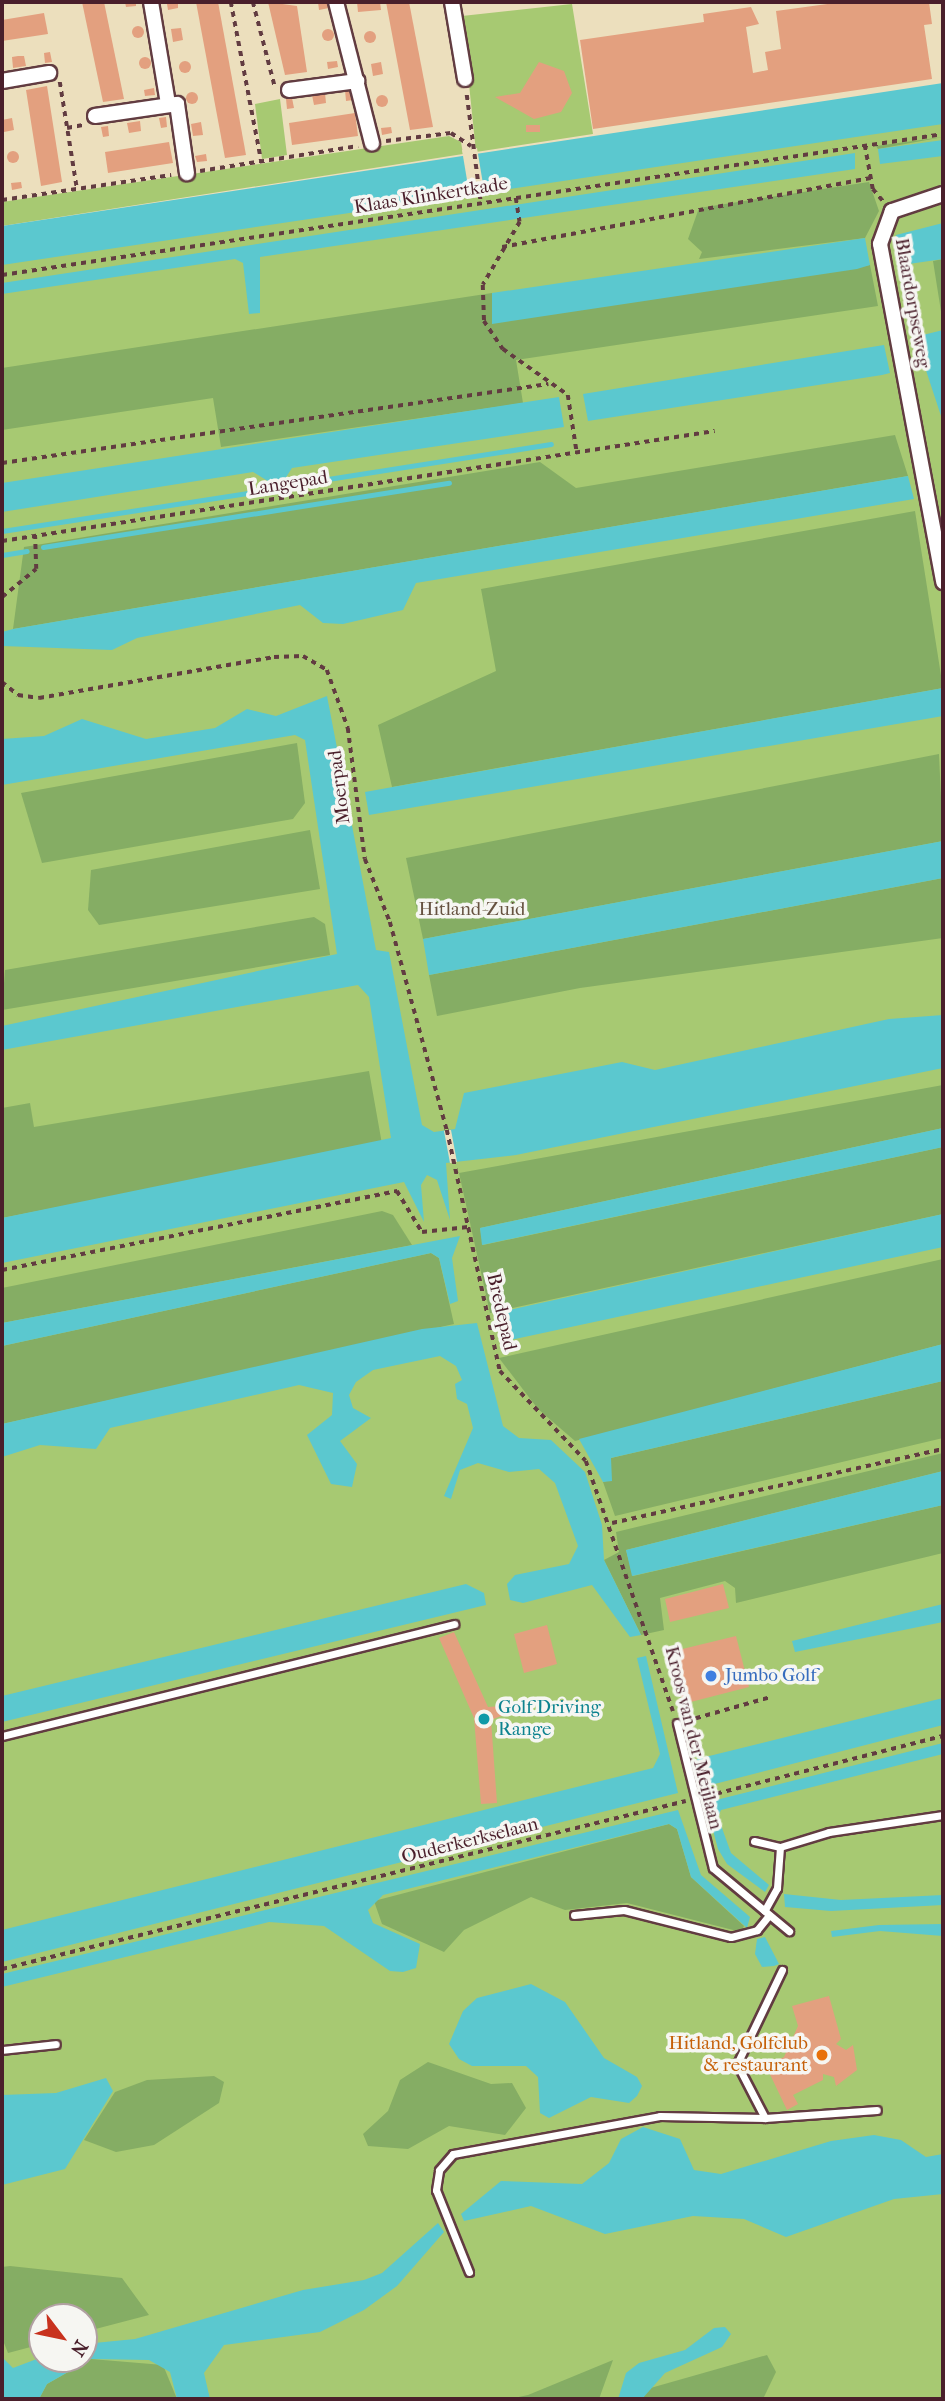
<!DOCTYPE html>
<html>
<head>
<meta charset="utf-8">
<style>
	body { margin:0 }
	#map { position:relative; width:945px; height:2401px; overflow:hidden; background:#ecdfbd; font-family:"IM FELL French Canon",serif }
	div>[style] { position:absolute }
	.green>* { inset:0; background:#a7c972 }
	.forest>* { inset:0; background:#85ad64 }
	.water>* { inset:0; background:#5bc8cf }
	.pier>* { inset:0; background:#ecdfbd }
	.stream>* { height:5px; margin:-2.5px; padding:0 2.5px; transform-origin:2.5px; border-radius:2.5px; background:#5bc8cf }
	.building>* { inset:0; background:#e3a07f }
	.round { border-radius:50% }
	.path>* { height:3.5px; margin-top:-1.75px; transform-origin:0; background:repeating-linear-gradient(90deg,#623c41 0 5px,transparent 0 10px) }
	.roads { filter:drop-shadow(2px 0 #623c41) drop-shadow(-2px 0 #623c41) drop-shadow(0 2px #623c41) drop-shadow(0 -2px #623c41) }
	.service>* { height:7px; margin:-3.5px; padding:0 3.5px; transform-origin:3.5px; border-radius:3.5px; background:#fff }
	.minor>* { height:14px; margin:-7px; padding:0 7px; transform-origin:7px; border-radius:7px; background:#fff }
	.dots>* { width:19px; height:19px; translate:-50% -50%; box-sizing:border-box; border:4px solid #f6f6f2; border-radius:50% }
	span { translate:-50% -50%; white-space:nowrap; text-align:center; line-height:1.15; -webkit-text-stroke:7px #f6f6f2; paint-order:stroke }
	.street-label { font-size:19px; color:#4a1f2b }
	.park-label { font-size:19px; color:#665240 }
	.shop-label { font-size:19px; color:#366cbe }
	.left { translate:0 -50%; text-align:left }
	.culture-label { font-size:19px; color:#0d838f }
	.food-label { font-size:19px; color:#c56008 }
	.right { translate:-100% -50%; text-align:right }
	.frame { position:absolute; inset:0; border:4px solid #4a1f2b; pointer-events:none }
	.north { position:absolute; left:28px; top:2303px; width:70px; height:70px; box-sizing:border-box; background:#f6f6f2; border:2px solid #b1a0a2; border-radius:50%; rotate:122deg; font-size:19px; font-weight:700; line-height:28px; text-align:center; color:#4a1f2b }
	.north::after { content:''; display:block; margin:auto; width:24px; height:32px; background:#c8321e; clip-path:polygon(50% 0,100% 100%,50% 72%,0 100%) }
</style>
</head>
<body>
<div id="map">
	<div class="green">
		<i style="clip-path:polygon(572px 4px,593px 134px,476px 152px,462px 16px)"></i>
		<i style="clip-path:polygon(280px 99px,287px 155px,262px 159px,255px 104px)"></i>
		<i style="clip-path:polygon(evenodd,943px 113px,943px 2399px,2px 2399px,2px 256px,943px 113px,42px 2317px,84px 2317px,84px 2359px,42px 2359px,42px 2317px)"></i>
		<i style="clip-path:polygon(449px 136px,461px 142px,463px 154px,2px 226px,2px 202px)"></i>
	</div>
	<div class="forest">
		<i style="clip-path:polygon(943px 137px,878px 149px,876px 146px)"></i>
		<i style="clip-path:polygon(869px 182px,879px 211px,865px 238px,699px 259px,702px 252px,688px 239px,699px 208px)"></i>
		<i style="clip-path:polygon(943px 259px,943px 324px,933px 261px)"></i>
		<i style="clip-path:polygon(870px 265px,878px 306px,516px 360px,523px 403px,221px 447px,213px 398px,2px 430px,2px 368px,492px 293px,492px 323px)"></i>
		<i style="clip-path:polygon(895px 435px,908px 476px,13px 629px,24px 547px,540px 462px,576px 488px)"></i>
		<i style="clip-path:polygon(915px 511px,943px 688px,392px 787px,378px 725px,496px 671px,481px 589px)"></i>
		<i style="clip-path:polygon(297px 743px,305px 803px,293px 819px,42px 863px,21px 793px)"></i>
		<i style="clip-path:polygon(939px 754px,943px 841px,423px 939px,406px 858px)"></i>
		<i style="clip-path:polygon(310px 830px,320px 889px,99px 925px,88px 910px,91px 870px)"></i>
		<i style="clip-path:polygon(943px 878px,943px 938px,580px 988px,437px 1016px,429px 975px)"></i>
		<i style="clip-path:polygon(314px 917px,325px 924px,330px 955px,2px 1010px,5px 970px)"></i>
		<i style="clip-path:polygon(369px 1071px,382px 1144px,2px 1218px,2px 1108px,30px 1103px,34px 1127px)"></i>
		<i style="clip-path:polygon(943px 1085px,943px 1128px,480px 1228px,483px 1245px,943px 1147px,943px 1214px,490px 1313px,459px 1173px)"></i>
		<i style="clip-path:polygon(382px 1211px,393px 1215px,412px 1245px,2px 1323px,2px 1288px)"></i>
		<i style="clip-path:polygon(431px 1253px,439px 1258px,454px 1324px,2px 1424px,2px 1346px)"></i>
		<i style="clip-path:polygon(943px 1259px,943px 1344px,575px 1441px,538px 1409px,499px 1358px)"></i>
		<i style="clip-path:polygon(943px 1381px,943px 1438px,615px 1516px,603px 1482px,611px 1480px,611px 1458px)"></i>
		<i style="clip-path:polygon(943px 1453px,943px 1471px,626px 1550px,633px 1576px,943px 1505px,943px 1553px,736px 1603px,735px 1588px,725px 1581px,660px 1598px,664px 1630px,641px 1635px,604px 1560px,619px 1552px,616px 1532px)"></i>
		<i style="clip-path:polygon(669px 1824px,677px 1829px,691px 1877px,744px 1926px,741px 1932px,627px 1903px,565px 1910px,531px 1897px,464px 1930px,444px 1952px,382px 1924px,374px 1901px)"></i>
		<i style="clip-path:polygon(428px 2062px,491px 2084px,512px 2083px,526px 2108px,505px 2135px,449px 2126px,408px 2149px,368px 2146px,363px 2134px,388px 2111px,400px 2080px)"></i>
		<i style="clip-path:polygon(214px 2076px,224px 2082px,219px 2103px,154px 2145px,116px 2152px,84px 2140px,115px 2092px,147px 2080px)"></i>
		<i style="clip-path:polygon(10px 2266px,122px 2278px,149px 2315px,84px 2332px,84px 2317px,42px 2317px,42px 2344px,8px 2353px,2px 2338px,2px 2267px)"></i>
		<i style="clip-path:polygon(767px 2355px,776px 2372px,763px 2399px,642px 2399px,647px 2389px)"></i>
		<i style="clip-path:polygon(91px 2359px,163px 2365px,177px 2399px,39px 2399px,47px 2384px)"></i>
		<i style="clip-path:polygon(613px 2360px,599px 2399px,509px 2399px,528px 2395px)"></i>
	</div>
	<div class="water">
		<i style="clip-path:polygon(943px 83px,943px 124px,2px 265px,2px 226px)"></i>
		<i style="clip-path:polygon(943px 140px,943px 156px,880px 164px,878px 149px)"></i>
		<i style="clip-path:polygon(855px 153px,855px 169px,260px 257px,260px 313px,249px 314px,243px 263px,235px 259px,2px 294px,2px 283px)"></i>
		<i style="clip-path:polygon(943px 223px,943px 259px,902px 265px,896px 235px)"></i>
		<i style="clip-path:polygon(865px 238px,870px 265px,857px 269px,492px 324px,492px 293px)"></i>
		<i style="clip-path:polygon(943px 330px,943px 422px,915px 337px)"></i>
		<i style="clip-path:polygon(884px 345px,890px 373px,882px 375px,588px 421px,583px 394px)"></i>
		<i style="clip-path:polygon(559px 397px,564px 427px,292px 468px,279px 488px,253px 472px,2px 512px,2px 483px)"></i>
		<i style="clip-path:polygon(908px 476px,914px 499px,416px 583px,403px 610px,343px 624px,323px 623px,300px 605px,137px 638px,112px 650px,2px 646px,2px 632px,13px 629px)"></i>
		<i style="clip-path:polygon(943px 688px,943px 716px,369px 815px,365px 792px)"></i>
		<i style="clip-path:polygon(327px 696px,376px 950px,389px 952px,422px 1125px,434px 1132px,455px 1129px,464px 1093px,622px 1062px,655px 1070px,889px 1019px,943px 1015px,943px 1068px,516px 1155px,446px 1163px,450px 1220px,437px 1180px,427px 1175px,421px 1185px,424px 1222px,404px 1182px,2px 1263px,2px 1218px,391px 1138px,369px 997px,358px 985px,2px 1050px,2px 1026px,337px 954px,305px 740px,295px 735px,2px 785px,2px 739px,44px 736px,82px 719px,146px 739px,215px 728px,247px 709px,276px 716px)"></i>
		<i style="clip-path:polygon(943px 841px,943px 878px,429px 975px,423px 939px)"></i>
		<i style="clip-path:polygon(943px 1128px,943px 1147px,482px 1245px,480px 1228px)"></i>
		<i style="clip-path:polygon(943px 1214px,943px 1247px,501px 1342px,497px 1327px,496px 1313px)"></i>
		<i style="clip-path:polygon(460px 1236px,452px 1258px,458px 1301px,450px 1304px,439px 1258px,431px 1253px,2px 1346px,2px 1323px)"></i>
		<i style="clip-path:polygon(477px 1323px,503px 1426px,519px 1438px,551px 1440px,585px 1472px,602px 1525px,604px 1560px,641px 1635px,630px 1637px,592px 1585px,523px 1603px,510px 1600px,507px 1584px,515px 1575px,569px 1564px,578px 1546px,555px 1483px,539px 1469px,509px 1472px,478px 1463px,460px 1470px,451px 1499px,444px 1496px,473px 1428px,467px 1404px,457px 1399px,455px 1384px,462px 1380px,456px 1366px,440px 1356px,373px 1370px,356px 1382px,349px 1395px,353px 1408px,371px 1418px,340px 1441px,357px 1464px,352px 1487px,331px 1484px,307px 1435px,332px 1415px,333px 1393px,299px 1385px,110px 1428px,96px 1449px,40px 1445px,2px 1457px,2px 1424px,422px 1329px)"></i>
		<i style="clip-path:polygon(943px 1344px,943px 1381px,611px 1458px,612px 1481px,603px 1482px,579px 1439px)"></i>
		<i style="clip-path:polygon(943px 1471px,943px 1505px,632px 1576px,626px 1550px)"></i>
		<i style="clip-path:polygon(466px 1584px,484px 1593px,486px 1605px,2px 1722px,2px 1696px)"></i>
		<i style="clip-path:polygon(943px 1604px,943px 1622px,795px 1652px,792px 1641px)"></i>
		<i style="clip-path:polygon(646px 1656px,678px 1793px,2px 1962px,2px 1930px,653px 1768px,660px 1754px,637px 1658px)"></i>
		<i style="clip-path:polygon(943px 1698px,943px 1725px,703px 1787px,697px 1759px)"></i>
		<i style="clip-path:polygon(943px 1743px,943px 1754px,721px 1810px,718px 1817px,731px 1853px,769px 1885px,765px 1892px,727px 1864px,718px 1849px,707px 1808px,712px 1801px)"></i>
		<i style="clip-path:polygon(678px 1810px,701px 1875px,750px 1917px,747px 1928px,691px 1877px,677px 1829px,669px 1824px,383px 1895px,368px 1910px,373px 1923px,420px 1944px,416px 1968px,403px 1972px,390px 1971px,324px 1926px,269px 1922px,2px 1987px,2px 1974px)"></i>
		<i style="clip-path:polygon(784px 1894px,841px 1900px,943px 1895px,943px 1905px,831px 1911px,785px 1907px)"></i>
		<i style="clip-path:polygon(943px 1924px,943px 1936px,880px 1931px,832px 1937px,831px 1931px,879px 1925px)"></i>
		<i style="clip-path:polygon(765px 1937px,779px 1964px,774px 1966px,762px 1967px,755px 1954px,757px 1939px)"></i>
		<i style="clip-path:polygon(531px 1984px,565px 2002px,604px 2058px,637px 2077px,642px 2086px,637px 2096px,629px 2103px,591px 2097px,549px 2118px,540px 2113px,538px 2077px,526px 2066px,472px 2066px,459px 2059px,449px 2044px,463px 2011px,477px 1998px)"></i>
		<i style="clip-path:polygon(106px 2078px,113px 2091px,65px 2169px,2px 2185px,2px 2095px,56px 2093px)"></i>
		<i style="clip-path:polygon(643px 2127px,680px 2139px,694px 2170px,721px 2174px,831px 2141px,874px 2135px,901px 2140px,926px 2157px,943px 2154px,943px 2194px,894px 2199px,786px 2237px,744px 2219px,693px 2216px,605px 2234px,531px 2206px,464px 2221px,461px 2214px,501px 2181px,582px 2184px,609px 2163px,621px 2139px)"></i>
		<i style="clip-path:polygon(438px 2223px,444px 2232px,397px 2286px,364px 2310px,320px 2332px,224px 2345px,204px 2373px,210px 2399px,177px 2399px,170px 2372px,149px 2360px,91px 2359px,47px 2384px,39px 2399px,5px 2399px,2px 2391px,2px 2357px,13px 2368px,42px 2357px,84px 2359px,84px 2344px,135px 2339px,303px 2290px,364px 2280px,382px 2273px)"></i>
		<i style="clip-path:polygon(725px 2327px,731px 2334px,722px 2347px,665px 2373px,642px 2399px,618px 2399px,626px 2373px,639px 2363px,685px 2350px,714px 2328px)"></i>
	</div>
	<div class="pier">
		<i style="clip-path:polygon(477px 148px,485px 196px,470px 198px,462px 150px)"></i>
		<i style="clip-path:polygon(451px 1130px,457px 1162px,450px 1163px,444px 1131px)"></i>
	</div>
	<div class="stream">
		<i style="left:296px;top:484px;width:258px;rotate:-8.9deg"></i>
		<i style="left:2px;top:531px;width:260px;rotate:-8.8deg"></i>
		<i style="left:43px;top:547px;width:411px;rotate:-9deg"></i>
		<i style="left:2px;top:555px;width:25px;rotate:-9deg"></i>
	</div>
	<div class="building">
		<i style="clip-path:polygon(82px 2px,104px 2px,124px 99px,103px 102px)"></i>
		<i style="clip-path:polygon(125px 2px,136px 2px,136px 6px,126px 7px)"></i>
		<i style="clip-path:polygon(178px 2px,178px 8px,168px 10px,167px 4px)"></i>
		<i style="clip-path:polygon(196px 2px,218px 2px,246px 155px,225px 158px)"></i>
		<i style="clip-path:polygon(268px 2px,297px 6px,307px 72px,285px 75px)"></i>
		<i style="clip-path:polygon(318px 2px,328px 2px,329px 8px,319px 10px)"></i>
		<i style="clip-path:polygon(357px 2px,380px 2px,381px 10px,358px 12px)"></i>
		<i style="clip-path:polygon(386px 2px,409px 2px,433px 127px,410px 130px)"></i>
		<i style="clip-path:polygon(842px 2px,929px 2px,932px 24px,924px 25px,932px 79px,593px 129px,580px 40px,704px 22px,703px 14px,751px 7px,759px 24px,746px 27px,753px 73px,768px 70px,765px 52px,781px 49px,776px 11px)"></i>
		<i style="clip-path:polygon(44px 13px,48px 34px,2px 41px,2px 20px)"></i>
		<i class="round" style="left:132px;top:26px;width:12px;height:12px"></i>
		<i style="clip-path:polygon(181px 28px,183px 40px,173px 42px,171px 29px)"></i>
		<i class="round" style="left:322px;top:29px;width:12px;height:12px"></i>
		<i class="round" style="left:364px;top:31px;width:12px;height:12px"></i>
		<i style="clip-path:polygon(50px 52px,52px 62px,45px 63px,44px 53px)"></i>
		<i style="clip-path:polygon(18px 56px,24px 56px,26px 66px,13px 68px,12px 57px)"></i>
		<i class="round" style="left:139px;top:57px;width:12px;height:12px"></i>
		<i class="round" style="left:179px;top:61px;width:12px;height:12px"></i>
		<i style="clip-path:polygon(337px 61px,338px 67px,328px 69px,327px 62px)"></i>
		<i style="clip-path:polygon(381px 62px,383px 74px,373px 76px,371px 64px)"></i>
		<i style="clip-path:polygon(539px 62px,564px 71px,572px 93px,561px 112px,534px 119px,495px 97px,520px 93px)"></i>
		<i style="clip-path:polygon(47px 86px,62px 182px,41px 186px,26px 90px)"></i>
		<i style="clip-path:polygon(154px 88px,155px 95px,145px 96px,144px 90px)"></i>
		<i style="clip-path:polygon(351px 89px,353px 100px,346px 101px,345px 90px)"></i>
		<i class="round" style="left:186px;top:92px;width:12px;height:12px"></i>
		<i style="clip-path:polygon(325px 93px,326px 103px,314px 105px,312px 95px)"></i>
		<i class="round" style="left:376px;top:95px;width:12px;height:12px"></i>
		<i style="clip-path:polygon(292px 98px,294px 108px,287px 109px,286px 99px)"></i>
		<i style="clip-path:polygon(355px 113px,358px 136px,292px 145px,289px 123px)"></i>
		<i style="clip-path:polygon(166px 117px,167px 127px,161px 128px,159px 118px)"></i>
		<i style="clip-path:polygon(12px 118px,14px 130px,4px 132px,2px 120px)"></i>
		<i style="clip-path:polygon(140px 121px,141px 131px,129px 133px,127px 123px)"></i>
		<i style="clip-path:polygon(201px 122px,203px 135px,193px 136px,191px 124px)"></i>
		<i style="clip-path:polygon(526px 125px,540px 125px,540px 132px,526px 132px)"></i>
		<i style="clip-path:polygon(108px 126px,109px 136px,103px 137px,101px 127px)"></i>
		<i style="clip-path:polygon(391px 127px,392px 133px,382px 135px,381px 128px)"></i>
		<i style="clip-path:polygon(169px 142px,173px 163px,108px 173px,105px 152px)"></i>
		<i class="round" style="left:7px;top:151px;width:12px;height:12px"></i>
		<i style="clip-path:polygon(206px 154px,207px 161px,197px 162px,195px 156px)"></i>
		<i style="clip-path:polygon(21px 182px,22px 188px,12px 190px,11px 183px)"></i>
		<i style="clip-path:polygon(723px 1584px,729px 1608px,670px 1622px,665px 1599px)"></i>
		<i style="clip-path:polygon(547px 1625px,557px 1664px,524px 1673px,514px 1634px)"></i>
		<i style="clip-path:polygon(454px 1632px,488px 1707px,501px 1706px,504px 1715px,491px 1720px,497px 1803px,481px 1804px,474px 1718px,439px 1638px)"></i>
		<i style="clip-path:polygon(736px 1636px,749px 1687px,683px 1704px,670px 1652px)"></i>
		<i style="clip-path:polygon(829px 1996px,841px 2039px,836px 2044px,846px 2050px,853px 2045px,857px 2070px,836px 2086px,834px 2077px,823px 2074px,823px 2080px,793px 2095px,798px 2104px,787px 2110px,766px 2066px,784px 2057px,798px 2026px,792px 2006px)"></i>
	</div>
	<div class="path">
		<i style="left:231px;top:2px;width:161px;rotate:79.2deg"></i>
		<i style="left:253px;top:2px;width:88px;rotate:75.5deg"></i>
		<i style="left:60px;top:82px;width:107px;rotate:80.9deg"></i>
		<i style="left:467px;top:95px;width:109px;rotate:82.6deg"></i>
		<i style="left:67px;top:128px;width:16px;rotate:-11deg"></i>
		<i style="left:386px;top:141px;width:65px;rotate:-7deg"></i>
		<i style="left:451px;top:133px;width:24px;rotate:33deg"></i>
		<i style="left:865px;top:145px;width:45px;rotate:79.7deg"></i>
		<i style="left:873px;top:189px;width:16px;rotate:50deg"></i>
		<i style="left:200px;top:171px;width:160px;rotate:-9deg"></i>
		<i style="left:516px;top:198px;width:24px;rotate:81deg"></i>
		<i style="left:520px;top:222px;width:73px;rotate:120.4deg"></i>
		<i style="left:483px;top:285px;width:36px;rotate:88deg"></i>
		<i style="left:484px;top:321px;width:34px;rotate:56deg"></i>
		<i style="left:503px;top:349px;width:80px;rotate:35.3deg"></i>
		<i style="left:568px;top:395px;width:59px;rotate:81.2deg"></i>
		<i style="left:2px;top:200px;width:171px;rotate:-8.4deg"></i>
		<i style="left:502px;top:247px;width:375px;rotate:-10.6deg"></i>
		<i style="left:2px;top:275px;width:952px;rotate:-8.52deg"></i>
		<i style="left:2px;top:463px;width:552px;rotate:-8.23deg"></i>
		<i style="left:2px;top:541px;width:721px;rotate:-8.77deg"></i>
		<i style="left:2px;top:597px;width:44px;rotate:-39.5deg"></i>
		<i style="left:36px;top:569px;width:32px;rotate:-92deg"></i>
		<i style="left:2px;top:682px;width:21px;rotate:39deg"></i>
		<i style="left:18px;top:695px;width:21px;rotate:8deg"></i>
		<i style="left:39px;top:698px;width:239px;rotate:-9.9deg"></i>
		<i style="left:274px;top:657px;width:29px;rotate:-2deg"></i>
		<i style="left:303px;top:656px;width:28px;rotate:30deg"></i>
		<i style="left:327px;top:670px;width:62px;rotate:70.1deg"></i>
		<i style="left:348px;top:728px;width:132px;rotate:82.6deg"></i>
		<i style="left:365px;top:859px;width:68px;rotate:68.4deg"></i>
		<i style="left:390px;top:922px;width:216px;rotate:74.7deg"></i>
		<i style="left:447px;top:1130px;width:247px;rotate:77.6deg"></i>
		<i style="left:500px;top:1371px;width:124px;rotate:46.3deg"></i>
		<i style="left:586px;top:1461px;width:265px;rotate:70.8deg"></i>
		<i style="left:2px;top:1270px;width:403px;rotate:-11.3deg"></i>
		<i style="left:397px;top:1191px;width:48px;rotate:58.6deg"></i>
		<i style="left:422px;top:1232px;width:46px;rotate:-6.2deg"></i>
		<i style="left:612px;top:1523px;width:339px;rotate:-12.6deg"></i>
		<i style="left:686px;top:1721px;width:88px;rotate:-15.8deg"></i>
		<i style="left:707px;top:1796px;width:244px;rotate:-14.3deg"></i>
		<i style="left:2px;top:1969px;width:704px;rotate:-13.8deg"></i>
	</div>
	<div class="roads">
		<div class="service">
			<i style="left:677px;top:1723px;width:149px;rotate:76.1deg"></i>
			<i style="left:713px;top:1868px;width:99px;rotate:39.7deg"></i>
			<i style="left:2px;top:1736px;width:466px;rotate:-13.9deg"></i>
			<i style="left:754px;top:1841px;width:27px;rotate:13deg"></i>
			<i style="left:780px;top:1847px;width:41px;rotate:94.2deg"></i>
			<i style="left:777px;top:1888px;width:26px;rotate:119deg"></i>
			<i style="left:780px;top:1847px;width:51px;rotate:-17deg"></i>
			<i style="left:829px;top:1832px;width:115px;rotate:-8.5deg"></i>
			<i style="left:574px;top:1915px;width:50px;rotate:-5.7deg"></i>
			<i style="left:624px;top:1910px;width:110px;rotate:14.2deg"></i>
			<i style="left:731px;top:1937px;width:27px;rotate:-15deg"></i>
			<i style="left:757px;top:1930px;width:19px;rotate:-51deg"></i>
			<i style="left:782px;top:1970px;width:104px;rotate:115.6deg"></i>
			<i style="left:737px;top:2064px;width:61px;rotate:62.6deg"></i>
			<i style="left:765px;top:2118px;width:112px;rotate:-4.1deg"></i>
			<i style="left:2px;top:2050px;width:54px;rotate:-6.3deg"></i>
			<i style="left:469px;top:2272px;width:88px;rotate:-111.9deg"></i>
			<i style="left:436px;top:2190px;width:20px;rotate:-81deg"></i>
			<i style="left:439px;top:2170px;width:21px;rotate:-49deg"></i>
			<i style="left:453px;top:2154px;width:210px;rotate:-10.4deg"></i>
			<i style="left:660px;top:2116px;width:105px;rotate:1.1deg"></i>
		</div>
		<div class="minor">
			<i style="left:151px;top:2px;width:103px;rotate:80.5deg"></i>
			<i style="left:336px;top:2px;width:146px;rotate:75.7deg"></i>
			<i style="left:452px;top:2px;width:78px;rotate:80.4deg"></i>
			<i style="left:2px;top:81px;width:48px;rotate:-9.7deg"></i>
			<i style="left:289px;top:90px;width:69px;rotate:-7.5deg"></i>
			<i style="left:95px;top:116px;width:83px;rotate:-8.3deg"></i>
			<i style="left:177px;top:104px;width:70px;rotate:81.8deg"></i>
			<i style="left:943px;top:194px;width:54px;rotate:161.6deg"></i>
			<i style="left:892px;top:211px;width:35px;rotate:110deg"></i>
			<i style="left:880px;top:244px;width:344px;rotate:79.4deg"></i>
		</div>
	</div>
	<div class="dots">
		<i style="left:711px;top:1676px;background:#3f7fe0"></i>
		<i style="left:484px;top:1719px;background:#0f9aa8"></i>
		<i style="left:822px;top:2055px;background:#e8710a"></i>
	</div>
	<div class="street-label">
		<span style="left:431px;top:196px;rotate:-9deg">Klaas Klinkertkade</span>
		<span style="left:912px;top:303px;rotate:80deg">Blaardorpseweg</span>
		<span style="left:288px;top:484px;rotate:-9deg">Langepad</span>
		<span style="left:340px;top:787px;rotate:-97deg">Moerpad</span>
		<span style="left:501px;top:1312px;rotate:77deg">Bredepad</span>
		<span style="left:693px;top:1738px;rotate:76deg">Kroos van der Meijlaan</span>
		<span style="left:470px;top:1841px;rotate:-14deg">Ouderkerkselaan</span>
	</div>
	<div class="park-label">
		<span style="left:472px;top:910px">Hitland-Zuid</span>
	</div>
	<div class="shop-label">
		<span class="left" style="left:725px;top:1676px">Jumbo Golf</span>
	</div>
	<div class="culture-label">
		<span class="left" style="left:498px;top:1719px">Golf Driving<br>Range</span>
	</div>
	<div class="food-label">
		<span class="right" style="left:808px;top:2055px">Hitland, Golfclub<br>&amp; restaurant</span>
	</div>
	<div class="frame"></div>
	<div class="north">N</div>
</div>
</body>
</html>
